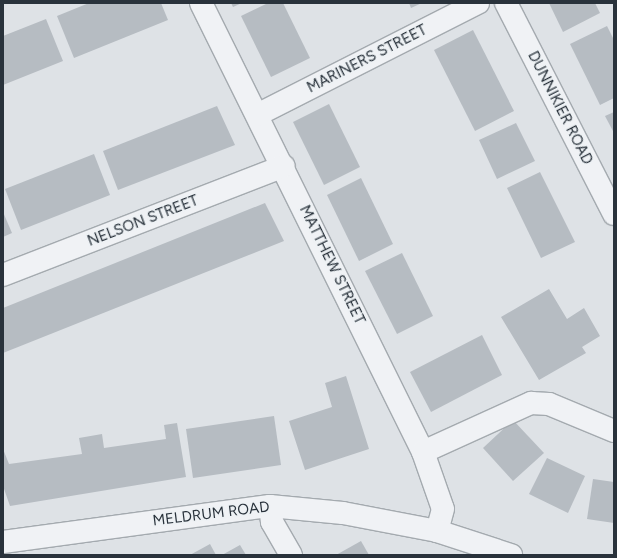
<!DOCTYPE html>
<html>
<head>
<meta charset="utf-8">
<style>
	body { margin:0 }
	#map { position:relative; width:617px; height:558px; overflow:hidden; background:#dee2e6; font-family:Figtree,sans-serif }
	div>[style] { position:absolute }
	.building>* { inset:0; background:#b6bcc2 }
	.roads { filter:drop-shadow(1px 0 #a4aaaf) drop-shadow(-1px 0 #a4aaaf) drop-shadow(0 1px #a4aaaf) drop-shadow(0 -1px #a4aaaf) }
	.minor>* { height:22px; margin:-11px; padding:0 11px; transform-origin:11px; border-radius:11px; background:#f0f2f5 }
	.tertiary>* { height:22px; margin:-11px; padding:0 11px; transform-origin:11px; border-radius:11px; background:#f0f2f5 }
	span { translate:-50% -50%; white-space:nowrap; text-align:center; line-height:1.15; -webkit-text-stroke:3px #edf1f4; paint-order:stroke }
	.street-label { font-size:15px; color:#29323b }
	.frame { position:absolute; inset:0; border:4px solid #29323b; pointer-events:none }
</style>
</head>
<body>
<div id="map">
	<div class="building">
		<i style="clip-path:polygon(89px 3px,161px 3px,168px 20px,74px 58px,57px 16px)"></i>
		<i style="clip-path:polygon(231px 3px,242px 3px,233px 7px)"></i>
		<i style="clip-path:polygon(268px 3px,283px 3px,310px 58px,271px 77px,241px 16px)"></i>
		<i style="clip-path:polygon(409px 3px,422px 3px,411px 8px)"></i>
		<i style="clip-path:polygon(549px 3px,595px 3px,600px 13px,563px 32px)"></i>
		<i style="clip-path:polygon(46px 19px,63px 61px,3px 85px,3px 36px)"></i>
		<i style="clip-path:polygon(607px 26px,614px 40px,614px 98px,600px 105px,570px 44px)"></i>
		<i style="clip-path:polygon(473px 30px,514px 111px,475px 131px,434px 50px)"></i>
		<i style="clip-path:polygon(329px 104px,360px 167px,324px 185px,293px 122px)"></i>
		<i style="clip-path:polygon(217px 106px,235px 145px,118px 190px,103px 151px)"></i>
		<i style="clip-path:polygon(614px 112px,614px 133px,605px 116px)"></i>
		<i style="clip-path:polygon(516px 123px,535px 161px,497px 179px,479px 140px)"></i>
		<i style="clip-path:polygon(94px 154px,110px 195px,21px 230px,5px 189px)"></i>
		<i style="clip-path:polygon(540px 172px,575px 242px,541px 258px,507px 188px)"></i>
		<i style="clip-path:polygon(361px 178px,393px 244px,359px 261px,327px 195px)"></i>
		<i style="clip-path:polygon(265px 203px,284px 241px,3px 353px,3px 308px)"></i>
		<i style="clip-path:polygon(3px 212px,12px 233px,3px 237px)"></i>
		<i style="clip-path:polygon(402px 253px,433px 316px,397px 334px,365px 271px)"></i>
		<i style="clip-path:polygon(549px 289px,567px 319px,584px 308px,600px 336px,582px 347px,586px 353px,539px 380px,501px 317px)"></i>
		<i style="clip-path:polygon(482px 335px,502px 375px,431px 412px,410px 372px)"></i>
		<i style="clip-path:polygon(346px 376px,369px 449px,305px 470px,289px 421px,332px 407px,325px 383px)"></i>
		<i style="clip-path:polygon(274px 416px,281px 465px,193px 478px,186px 429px)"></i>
		<i style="clip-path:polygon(513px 420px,544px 453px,513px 481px,483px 448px)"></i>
		<i style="clip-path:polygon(177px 423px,186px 477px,10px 506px,3px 486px,3px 449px,9px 464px,82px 454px,79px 438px,102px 434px,104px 448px,166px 439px,164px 425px)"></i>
		<i style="clip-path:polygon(547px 458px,585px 476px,568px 513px,529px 494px)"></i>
		<i style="clip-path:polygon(593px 479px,614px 482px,614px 523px,587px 519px)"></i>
		<i style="clip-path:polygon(361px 541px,369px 555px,336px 555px)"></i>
		<i style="clip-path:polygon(210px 544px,216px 555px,190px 555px)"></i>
		<i style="clip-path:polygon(240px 545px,246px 555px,222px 555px)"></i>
	</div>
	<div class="roads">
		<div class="minor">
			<i style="left:201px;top:3px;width:501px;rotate:63.69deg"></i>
			<i style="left:423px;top:452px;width:60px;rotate:70.7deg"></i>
			<i style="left:443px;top:509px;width:23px;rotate:105deg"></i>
			<i style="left:257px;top:115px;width:248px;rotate:-26.9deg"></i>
			<i style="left:3px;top:275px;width:301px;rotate:-21.2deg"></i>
			<i style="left:423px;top:452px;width:119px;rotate:-24.4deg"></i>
			<i style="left:531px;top:403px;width:18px;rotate:3deg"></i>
			<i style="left:549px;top:404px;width:70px;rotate:22.6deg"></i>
			<i style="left:270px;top:506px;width:16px;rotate:83deg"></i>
			<i style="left:272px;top:522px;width:38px;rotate:60deg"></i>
			<i style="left:3px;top:542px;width:269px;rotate:-7.7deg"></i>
			<i style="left:270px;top:506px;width:73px;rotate:5.5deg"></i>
			<i style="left:343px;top:513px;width:96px;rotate:10.8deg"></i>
			<i style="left:437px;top:531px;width:78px;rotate:18deg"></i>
		</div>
		<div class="tertiary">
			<i style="left:506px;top:3px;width:237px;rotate:62.9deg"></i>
		</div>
	</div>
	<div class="street-label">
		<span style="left:367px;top:59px;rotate:-27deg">MARINERS STREET</span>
		<span style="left:560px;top:108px;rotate:63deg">DUNNIKIER ROAD</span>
		<span style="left:143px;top:221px;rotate:-21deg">NELSON STREET</span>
		<span style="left:332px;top:265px;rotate:64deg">MATTHEW STREET</span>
		<span style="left:211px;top:514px;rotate:-7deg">MELDRUM ROAD</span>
	</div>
	<div class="frame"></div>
</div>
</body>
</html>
